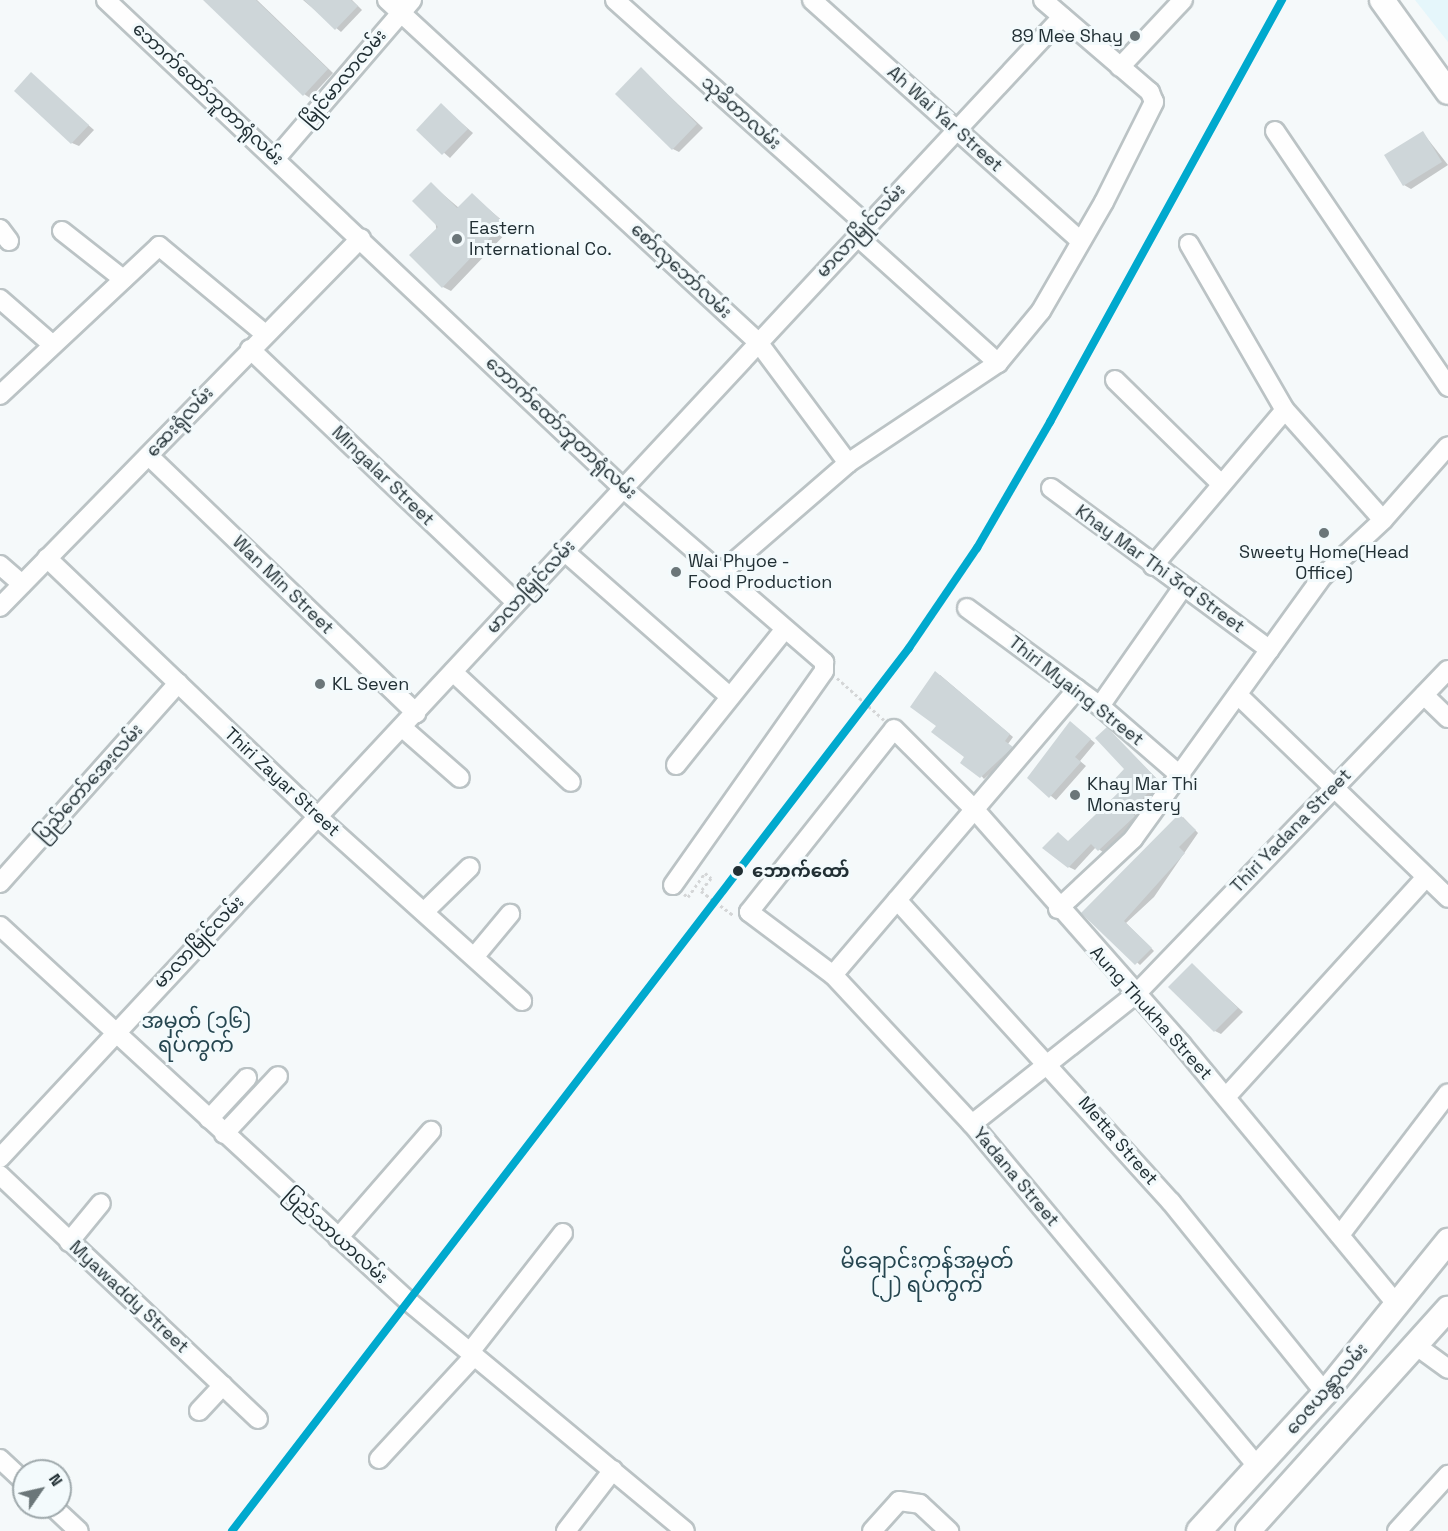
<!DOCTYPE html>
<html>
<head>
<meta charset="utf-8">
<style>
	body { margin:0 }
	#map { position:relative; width:1448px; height:1531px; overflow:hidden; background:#f5f9fa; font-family:"Space Grotesk","Noto Sans Myanmar",sans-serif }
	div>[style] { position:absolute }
	.built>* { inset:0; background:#e5f6fb }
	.shadow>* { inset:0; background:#0003 }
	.building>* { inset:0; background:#ced6d9 }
	.path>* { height:3px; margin-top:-1.5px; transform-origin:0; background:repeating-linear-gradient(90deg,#d4d6d7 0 3px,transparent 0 6px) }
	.roads { filter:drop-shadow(2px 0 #bbc3c5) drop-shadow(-2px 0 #bbc3c5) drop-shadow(0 2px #bbc3c5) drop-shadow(0 -2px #bbc3c5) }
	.minor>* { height:18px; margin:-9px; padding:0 9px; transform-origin:9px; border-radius:9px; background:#fefefe }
	.major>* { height:24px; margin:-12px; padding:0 12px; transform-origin:12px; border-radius:12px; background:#fefefe }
	.rail-1>* { height:8px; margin:-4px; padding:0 4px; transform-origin:4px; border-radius:4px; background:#00a9ce }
	.dots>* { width:16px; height:16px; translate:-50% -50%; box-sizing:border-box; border:3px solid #f3fafc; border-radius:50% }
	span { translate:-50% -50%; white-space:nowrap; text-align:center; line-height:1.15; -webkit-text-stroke:6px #f3fafc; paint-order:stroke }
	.poi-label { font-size:18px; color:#212f34 }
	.right { translate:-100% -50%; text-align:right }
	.left { translate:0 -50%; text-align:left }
	.street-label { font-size:18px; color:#212f34 }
	.stop-label { font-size:18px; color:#212f34; font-weight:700 }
	.quarter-label { font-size:21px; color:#264650 }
	.north { position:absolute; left:12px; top:1459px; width:60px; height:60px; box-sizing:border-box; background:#f3fafc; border:2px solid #9fa9ac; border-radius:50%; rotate:56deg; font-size:16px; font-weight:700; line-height:24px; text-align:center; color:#212f34 }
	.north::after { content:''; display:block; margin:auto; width:21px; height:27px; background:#6b7679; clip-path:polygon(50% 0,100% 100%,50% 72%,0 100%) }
</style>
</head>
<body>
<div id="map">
	<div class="built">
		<i style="clip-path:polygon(1415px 0,1448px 0,1448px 42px)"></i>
	</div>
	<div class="shadow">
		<i style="clip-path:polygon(215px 0,257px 0,333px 73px,310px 98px,304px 94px)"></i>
		<i style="clip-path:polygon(303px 0,352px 0,362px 10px,341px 32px)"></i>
		<i style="clip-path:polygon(641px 69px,703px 128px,679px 152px,673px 149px)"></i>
		<i style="clip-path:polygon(31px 74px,94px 130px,79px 146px,72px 143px)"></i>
		<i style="clip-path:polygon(441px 105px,473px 133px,450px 158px,418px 130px)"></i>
		<i style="clip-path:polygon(1423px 133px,1448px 165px,1411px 189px,1404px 185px)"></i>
		<i style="clip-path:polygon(431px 184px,459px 208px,472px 195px,511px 228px,451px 291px,443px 287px)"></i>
		<i style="clip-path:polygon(940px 675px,1013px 737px,1008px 744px,1016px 750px,984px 779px,938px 725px)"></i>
		<i style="clip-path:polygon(1071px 723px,1095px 743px,1080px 761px,1086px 766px,1056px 800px,1029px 778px)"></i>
		<i style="clip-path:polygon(1107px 729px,1163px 785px,1135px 814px,1140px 819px,1104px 853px,1096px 847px,1075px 870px,1069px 867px,1069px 842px,1123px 790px,1126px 769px)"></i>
		<i style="clip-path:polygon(1183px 817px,1198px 833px,1154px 897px,1126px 923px,1154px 951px,1140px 965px,1083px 913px)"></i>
		<i style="clip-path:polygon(1192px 965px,1243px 1012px,1221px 1034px,1215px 1031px)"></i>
	</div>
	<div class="building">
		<i style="clip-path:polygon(203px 0,256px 0,328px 69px,303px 96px)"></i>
		<i style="clip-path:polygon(304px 0,351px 0,358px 6px,335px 30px)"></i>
		<i style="clip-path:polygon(641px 67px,697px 124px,672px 150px,615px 94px)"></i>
		<i style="clip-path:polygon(31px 72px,89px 125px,71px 144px,14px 91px)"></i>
		<i style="clip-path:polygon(441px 103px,468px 129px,442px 155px,416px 130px)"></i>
		<i style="clip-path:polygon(1423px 131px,1442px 162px,1403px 186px,1384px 155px)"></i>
		<i style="clip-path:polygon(431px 182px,457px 208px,472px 193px,504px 223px,442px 288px,409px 255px,438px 227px,412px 201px)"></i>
		<i style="clip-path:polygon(935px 671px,1010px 734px,1005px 741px,1013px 747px,980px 778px,960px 763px,964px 757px,931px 732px,936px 726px,910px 707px)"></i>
		<i style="clip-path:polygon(1070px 721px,1091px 739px,1075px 757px,1081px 762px,1049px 798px,1027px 778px)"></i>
		<i style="clip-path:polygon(1107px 727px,1159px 781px,1131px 811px,1135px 816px,1098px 851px,1091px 844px,1068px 868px,1042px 848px,1058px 832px,1068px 841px,1121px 790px,1112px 782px,1124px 769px,1095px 738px)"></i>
		<i style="clip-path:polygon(1179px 814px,1196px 830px,1179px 847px,1185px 853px,1124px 921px,1152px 948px,1135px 965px,1081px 913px)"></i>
		<i style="clip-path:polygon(1192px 963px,1238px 1008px,1214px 1032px,1168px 987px)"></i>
	</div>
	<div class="path">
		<i style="left:837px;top:678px;width:63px;rotate:41.8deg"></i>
		<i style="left:684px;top:894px;width:5px;rotate:37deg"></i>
		<i style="left:688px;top:897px;width:29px;rotate:-55deg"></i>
		<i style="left:705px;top:873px;width:8px;rotate:40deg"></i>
		<i style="left:711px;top:878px;width:16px;rotate:128deg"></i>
		<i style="left:701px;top:891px;width:40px;rotate:37deg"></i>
	</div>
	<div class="roads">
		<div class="minor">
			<i style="left:106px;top:0;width:715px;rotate:43.36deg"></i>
			<i style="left:626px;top:491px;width:262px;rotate:40.8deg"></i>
			<i style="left:824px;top:662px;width:9px;rotate:90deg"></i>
			<i style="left:824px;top:671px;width:262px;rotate:125.2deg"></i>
			<i style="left:387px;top:0;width:505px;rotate:42.67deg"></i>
			<i style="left:758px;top:342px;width:151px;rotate:53.4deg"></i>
			<i style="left:615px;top:0;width:338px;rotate:41.8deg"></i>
			<i style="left:812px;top:0;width:358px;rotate:41.9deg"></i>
			<i style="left:1120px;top:67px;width:92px;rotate:-46.8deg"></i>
			<i style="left:1275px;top:131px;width:309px;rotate:55.9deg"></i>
			<i style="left:277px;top:157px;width:207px;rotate:-49.3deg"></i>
			<i style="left:0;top:229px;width:15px;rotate:53deg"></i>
			<i style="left:62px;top:231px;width:78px;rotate:38.2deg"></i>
			<i style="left:857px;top:236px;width:190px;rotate:42deg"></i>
			<i style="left:1189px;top:244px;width:192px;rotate:60deg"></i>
			<i style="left:1285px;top:410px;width:147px;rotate:48.3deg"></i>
			<i style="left:0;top:299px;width:70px;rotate:41deg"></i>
			<i style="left:250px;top:349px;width:367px;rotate:43.6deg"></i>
			<i style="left:1115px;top:380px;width:147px;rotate:44.4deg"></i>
			<i style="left:0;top:395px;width:218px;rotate:-43.1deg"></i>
			<i style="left:159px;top:246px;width:138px;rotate:39.7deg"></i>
			<i style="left:149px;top:456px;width:371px;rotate:43.9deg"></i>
			<i style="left:1051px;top:488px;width:272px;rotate:36.5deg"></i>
			<i style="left:564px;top:551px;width:221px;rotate:41.3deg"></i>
			<i style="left:47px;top:558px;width:378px;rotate:43.7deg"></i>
			<i style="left:320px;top:819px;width:272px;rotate:42deg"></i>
			<i style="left:0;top:565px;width:29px;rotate:41deg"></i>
			<i style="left:1153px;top:566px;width:204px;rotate:-49.8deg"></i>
			<i style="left:720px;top:574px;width:169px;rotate:-40.9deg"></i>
			<i style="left:848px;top:463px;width:180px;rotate:-33.7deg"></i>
			<i style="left:998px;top:363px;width:67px;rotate:-50.4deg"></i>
			<i style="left:1041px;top:311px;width:126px;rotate:-60deg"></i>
			<i style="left:1104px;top:202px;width:112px;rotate:-63.4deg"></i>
			<i style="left:1154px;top:102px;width:11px;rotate:-112deg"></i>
			<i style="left:1150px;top:92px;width:141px;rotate:-139.3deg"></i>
			<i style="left:0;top:607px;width:516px;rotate:-45.63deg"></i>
			<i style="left:967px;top:608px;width:165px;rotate:36.4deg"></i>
			<i style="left:1100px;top:706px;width:108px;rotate:40.9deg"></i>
			<i style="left:453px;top:672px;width:161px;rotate:43deg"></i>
			<i style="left:1238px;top:695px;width:292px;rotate:44deg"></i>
			<i style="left:1424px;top:695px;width:33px;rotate:44deg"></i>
			<i style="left:1100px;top:706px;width:145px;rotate:-55.1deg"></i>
			<i style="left:404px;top:729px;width:74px;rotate:41.2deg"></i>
			<i style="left:676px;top:765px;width:173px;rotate:-51.3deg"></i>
			<i style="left:0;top:883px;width:268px;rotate:-48.3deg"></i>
			<i style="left:897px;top:900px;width:408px;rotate:47.8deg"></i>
			<i style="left:1171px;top:1202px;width:245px;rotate:51.1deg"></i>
			<i style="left:1058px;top:909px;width:103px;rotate:-43deg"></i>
			<i style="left:1133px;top:839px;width:324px;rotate:-54.2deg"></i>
			<i style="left:1323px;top:576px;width:82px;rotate:-43deg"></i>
			<i style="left:1383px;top:520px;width:98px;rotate:-48.7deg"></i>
			<i style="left:424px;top:912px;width:64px;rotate:-44.4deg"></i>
			<i style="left:0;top:926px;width:553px;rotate:42.58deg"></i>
			<i style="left:407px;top:1300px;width:361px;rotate:39.7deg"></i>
			<i style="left:475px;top:956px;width:55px;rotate:-50.2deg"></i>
			<i style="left:833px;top:975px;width:376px;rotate:-49.5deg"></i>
			<i style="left:1226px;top:1097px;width:297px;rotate:-47.7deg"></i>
			<i style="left:209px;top:1119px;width:56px;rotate:-47.2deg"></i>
			<i style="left:972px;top:1124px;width:208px;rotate:-38.4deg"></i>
			<i style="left:1135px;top:995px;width:451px;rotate:-46.1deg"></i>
			<i style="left:224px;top:1134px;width:79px;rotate:-47deg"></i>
			<i style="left:0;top:1158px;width:1559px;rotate:-47.05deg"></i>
			<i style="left:0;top:1175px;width:355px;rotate:43.4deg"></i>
			<i style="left:1340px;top:1235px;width:178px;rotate:-52.7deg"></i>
			<i style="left:338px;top:1238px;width:142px;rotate:-49deg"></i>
			<i style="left:69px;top:1242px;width:50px;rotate:-50.6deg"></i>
			<i style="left:1418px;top:1347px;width:37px;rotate:36deg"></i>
			<i style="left:470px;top:1352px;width:151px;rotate:-52deg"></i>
			<i style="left:199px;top:1411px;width:35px;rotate:-47deg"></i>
			<i style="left:0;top:1459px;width:33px;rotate:43deg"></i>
			<i style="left:379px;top:1459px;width:140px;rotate:-47.3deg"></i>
			<i style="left:1258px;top:1467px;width:447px;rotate:-129.8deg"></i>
			<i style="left:972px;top:1124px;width:204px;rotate:-133deg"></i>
			<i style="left:833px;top:975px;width:105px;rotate:-143.1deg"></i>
			<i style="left:749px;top:912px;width:233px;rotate:-51.6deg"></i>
			<i style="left:894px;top:729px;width:115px;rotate:45deg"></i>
			<i style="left:975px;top:810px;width:313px;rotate:48.6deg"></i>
			<i style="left:1182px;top:1045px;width:337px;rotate:50.4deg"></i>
			<i style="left:53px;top:1507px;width:35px;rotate:43deg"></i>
			<i style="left:566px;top:1531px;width:77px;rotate:-52.4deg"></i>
			<i style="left:872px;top:1531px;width:40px;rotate:-48deg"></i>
			<i style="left:899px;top:1501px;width:21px;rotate:8deg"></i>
			<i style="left:920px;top:1504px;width:40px;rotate:43deg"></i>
			<i style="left:1397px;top:1531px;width:76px;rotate:-47.7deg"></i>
		</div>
		<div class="major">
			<i style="left:1382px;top:0;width:113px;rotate:54.3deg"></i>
			<i style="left:1199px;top:1531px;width:187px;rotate:-47.6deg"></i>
			<i style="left:1325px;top:1393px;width:196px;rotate:-51deg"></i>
			<i style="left:1248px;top:1531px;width:299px;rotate:-48deg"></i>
		</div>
	</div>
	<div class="rail-1">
		<i style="left:232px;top:1531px;width:1113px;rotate:-52.52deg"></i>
		<i style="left:909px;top:648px;width:121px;rotate:-55.8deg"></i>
		<i style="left:977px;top:548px;width:146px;rotate:-59.9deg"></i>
		<i style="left:1050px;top:422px;width:482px;rotate:-61.2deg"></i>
	</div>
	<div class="dots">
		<i style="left:1135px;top:36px;background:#6b7679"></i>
		<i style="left:457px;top:239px;background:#6b7679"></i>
		<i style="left:1324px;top:533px;background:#6b7679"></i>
		<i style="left:676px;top:572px;background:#6b7679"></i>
		<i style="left:320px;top:684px;background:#6b7679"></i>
		<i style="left:1075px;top:795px;background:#6b7679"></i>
		<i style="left:738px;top:871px;background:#212f34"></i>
	</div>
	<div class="poi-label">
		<span class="right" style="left:1123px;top:36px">89 Mee Shay</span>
		<span class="left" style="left:469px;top:239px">Eastern<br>International Co.</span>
		<span style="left:1324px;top:563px">Sweety Home(Head<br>Office)</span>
		<span class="left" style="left:688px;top:572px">Wai Phyoe -<br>Food Production</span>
		<span class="left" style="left:332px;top:684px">KL Seven</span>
		<span class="left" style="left:1087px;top:795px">Khay Mar Thi<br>Monastery</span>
	</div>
	<div class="street-label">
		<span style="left:344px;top:78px;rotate:-50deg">မြိုင်မာလာလမ်း</span>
		<span style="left:208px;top:94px;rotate:43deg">ဘောက်ထော်ဘူတာရုံလမ်း</span>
		<span style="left:741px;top:113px;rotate:42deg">သုခိတာလမ်း</span>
		<span style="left:945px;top:119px;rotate:42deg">Ah Wai Yar Street</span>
		<span style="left:861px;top:231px;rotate:-47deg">မာလာမြိုင်လမ်း</span>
		<span style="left:681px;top:271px;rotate:43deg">စော်လှဘော်လမ်း</span>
		<span style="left:180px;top:422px;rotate:-47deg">ဆေးရုံလမ်း</span>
		<span style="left:561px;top:428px;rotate:43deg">ဘောက်ထော်ဘူတာရုံလမ်း</span>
		<span style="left:383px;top:476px;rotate:44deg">Mingalar Street</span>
		<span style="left:1160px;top:569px;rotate:36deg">Khay Mar Thi 3rd Street</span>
		<span style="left:283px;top:585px;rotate:44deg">Wan Min Street</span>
		<span style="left:531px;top:587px;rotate:-47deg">မာလာမြိုင်လမ်း</span>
		<span style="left:1076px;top:691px;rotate:38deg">Thiri Myaing Street</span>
		<span style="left:282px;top:782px;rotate:43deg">Thiri Zayar Street</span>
		<span style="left:89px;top:783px;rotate:-48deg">ပြည်တော်အေးလမ်း</span>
		<span style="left:1291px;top:831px;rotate:-46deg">Thiri Yadana Street</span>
		<span style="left:199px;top:942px;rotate:-46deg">မာလာမြိုင်လမ်း</span>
		<span style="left:1151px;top:1013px;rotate:48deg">Aung Thukha Street</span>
		<span style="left:1118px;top:1141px;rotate:49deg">Metta Street</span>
		<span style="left:1016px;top:1177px;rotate:50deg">Yadana Street</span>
		<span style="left:336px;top:1236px;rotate:42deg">ပြည်သာယာလမ်း</span>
		<span style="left:129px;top:1297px;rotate:43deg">Myawaddy Street</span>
		<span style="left:1327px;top:1389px;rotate:-49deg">ဝေဇယန္တာလမ်း</span>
	</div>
	<div class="stop-label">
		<span class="left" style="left:752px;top:871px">ဘောက်ထော်</span>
	</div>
	<div class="quarter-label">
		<span style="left:196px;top:1033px">အမှတ် (၁၆)<br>ရပ်ကွက်</span>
		<span style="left:927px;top:1273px">မိချောင်းကန်အမှတ်<br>(၂) ရပ်ကွက်</span>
	</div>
	<div class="north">N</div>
</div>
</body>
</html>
